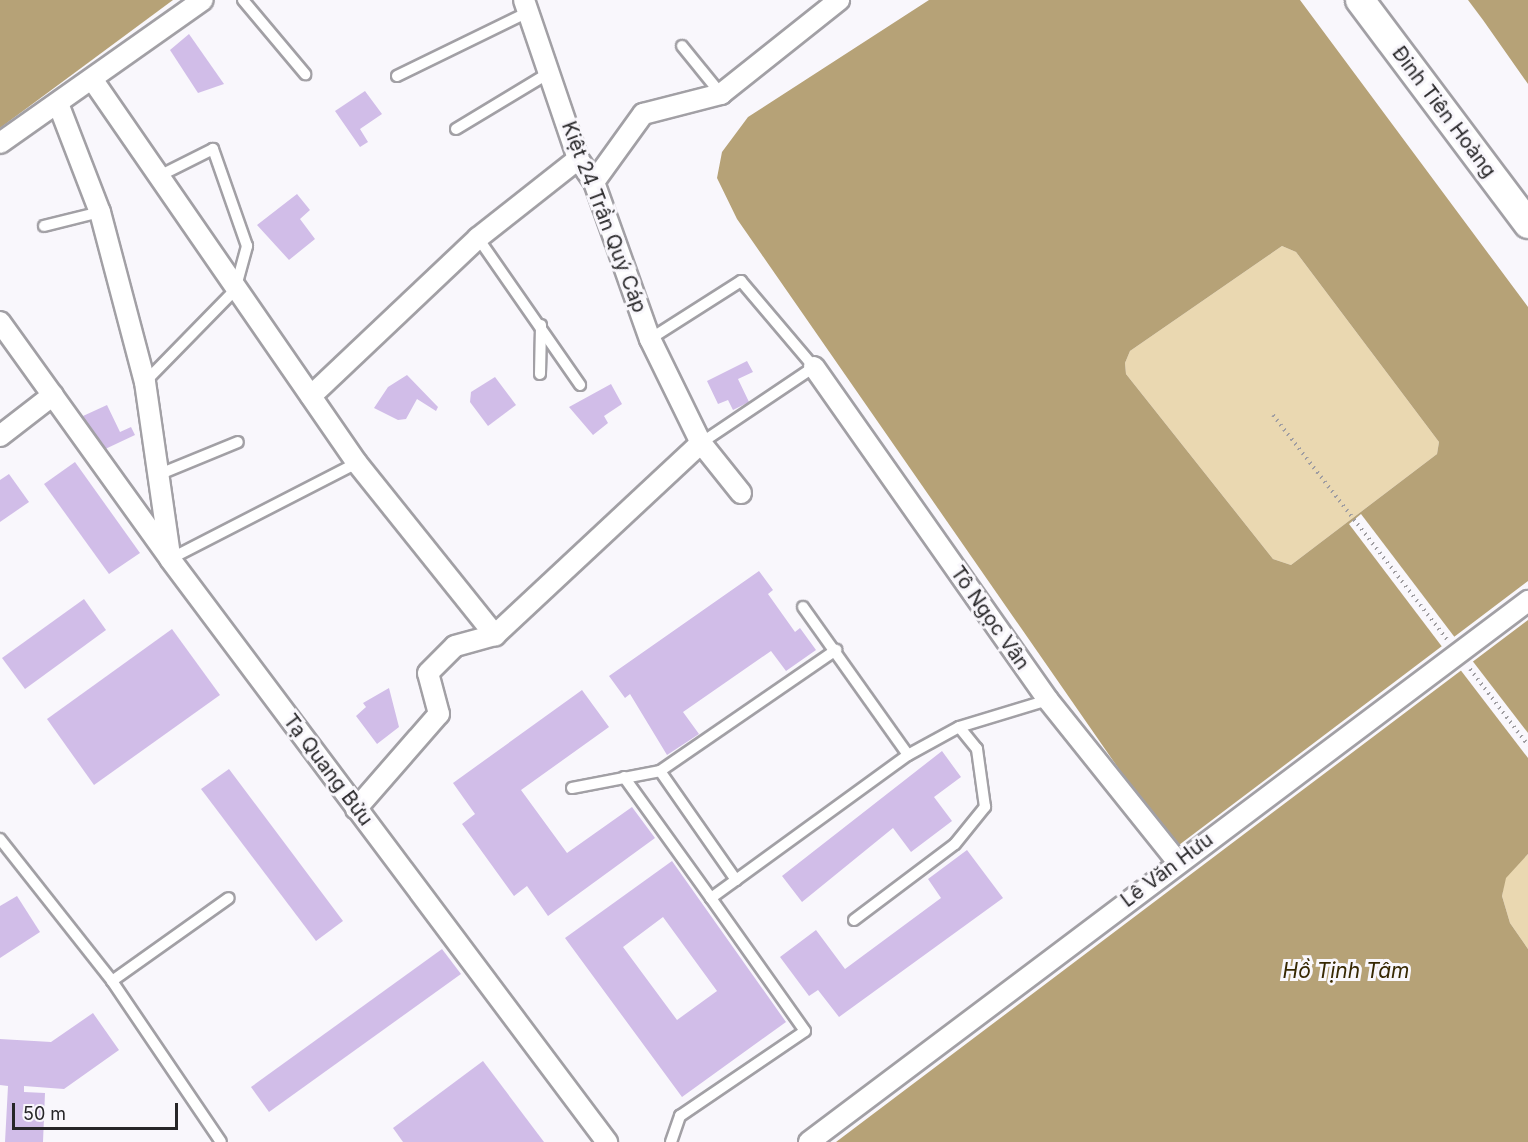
<!DOCTYPE html>
<html>
<head>
<meta charset="utf-8">
<style>
	body { margin:0 }
	#map { position:relative; width:1528px; height:1142px; overflow:hidden; background:#f9f7fc; font-family:Inter,sans-serif }
	div>[style] { position:absolute }
	.green>* { inset:0; background:#ead8b1 }
	.water>* { inset:0; background:#b6a277 }
	.pier>* { inset:0; background:#f9f7fc }
	.building>* { inset:0; background:#d1bde8 }
	.path>* { height:4px; margin-top:-2px; transform-origin:0; background:repeating-linear-gradient(90deg,#9f9da1 0 1.5px,transparent 0 6px) }
	.roads { filter:drop-shadow(2px 0 #a2a0a5) drop-shadow(-2px 0 #a2a0a5) drop-shadow(0 2px #a2a0a5) drop-shadow(0 -2px #a2a0a5) }
	.lane>* { height:10px; margin:-5px; padding:0 5px; transform-origin:5px; border-radius:5px; background:#fff }
	.street>* { height:20px; margin:-10px; padding:0 10px; transform-origin:10px; border-radius:10px; background:#fff }
	.secondary>* { height:28px; margin:-14px; padding:0 14px; transform-origin:14px; border-radius:14px; background:#fff }
	span { translate:-50% -50%; white-space:nowrap; text-align:center; line-height:1.15; -webkit-text-stroke:6px #f9f7fc; paint-order:stroke }
	.street-label { font-size:20px; color:#272628 }
	.water-label { font-size:21px; color:#372903; font-style:italic }
	.scale { position:absolute; left:12px; top:1103px; width:166px; height:27px; box-sizing:border-box; border:3px solid #272628; border-top:0; padding-left:8px; font-size:18px; line-height:21px; white-space:nowrap; color:#272628; -webkit-text-stroke:4px #f9f7fc; paint-order:stroke }
</style>
</head>
<body>
<div id="map">
	<div class="green">
		<i style="clip-path:polygon(1282px 246px,1296px 252px,1439px 442px,1437px 454px,1291px 565px,1273px 559px,1126px 374px,1125px 363px,1130px 351px)"></i>
		<i style="clip-path:polygon(1528px 854px,1528px 949px,1510px 923px,1502px 896px,1505px 878px)"></i>
	</div>
	<div class="water">
		<i style="clip-path:polygon(0 0,173px 0,0 128px)"></i>
		<i style="clip-path:polygon(evenodd,929px 0,1300px 0,1528px 307px,1528px 581px,1179px 845px,1130px 785px,737px 219px,717px 178px,722px 152px,748px 117px,929px 0,1282px 246px,1296px 252px,1439px 442px,1437px 454px,1291px 565px,1273px 559px,1126px 374px,1125px 363px,1130px 351px,1282px 246px)"></i>
		<i style="clip-path:polygon(1468px 0,1528px 0,1528px 84px,1483px 20px)"></i>
		<i style="clip-path:polygon(1528px 620px,1528px 854px,1506px 878px,1502px 896px,1510px 923px,1528px 949px,1528px 1142px,836px 1142px)"></i>
	</div>
	<div class="pier">
		<i style="clip-path:polygon(1361px 514px,1456px 639px,1443px 648px,1349px 524px)"></i>
		<i style="clip-path:polygon(1471px 659px,1528px 733px,1528px 758px,1459px 668px)"></i>
	</div>
	<div class="building">
		<i style="clip-path:polygon(189px 34px,224px 84px,198px 93px,170px 50px)"></i>
		<i style="clip-path:polygon(365px 91px,382px 114px,360px 129px,368px 142px,360px 147px,335px 111px)"></i>
		<i style="clip-path:polygon(297px 194px,310px 210px,300px 219px,315px 239px,289px 260px,257px 225px)"></i>
		<i style="clip-path:polygon(747px 361px,753px 372px,738px 379px,749px 402px,733px 410px,728px 400px,718px 404px,707px 381px)"></i>
		<i style="clip-path:polygon(407px 375px,438px 407px,436px 411px,417px 399px,406px 419px,398px 420px,374px 408px,388px 387px)"></i>
		<i style="clip-path:polygon(495px 377px,516px 405px,488px 426px,470px 402px,471px 392px)"></i>
		<i style="clip-path:polygon(611px 384px,622px 404px,604px 416px,608px 423px,593px 435px,569px 407px)"></i>
		<i style="clip-path:polygon(107px 405px,120px 432px,131px 427px,135px 435px,101px 451px,83px 416px)"></i>
		<i style="clip-path:polygon(75px 462px,140px 553px,109px 574px,44px 484px)"></i>
		<i style="clip-path:polygon(9px 474px,29px 502px,0 522px,0 480px)"></i>
		<i style="clip-path:polygon(759px 571px,773px 590px,768px 594px,795px 632px,800px 628px,816px 650px,786px 671px,771px 651px,683px 712px,699px 734px,667px 755px,630px 694px,625px 698px,609px 676px)"></i>
		<i style="clip-path:polygon(84px 599px,106px 630px,25px 689px,2px 658px)"></i>
		<i style="clip-path:polygon(172px 629px,220px 695px,94px 785px,47px 719px)"></i>
		<i style="clip-path:polygon(389px 688px,399px 727px,377px 744px,356px 716px,366px 707px,363px 703px)"></i>
		<i style="clip-path:polygon(582px 690px,609px 727px,521px 790px,567px 853px,632px 807px,655px 838px,548px 916px,527px 886px,514px 896px,462px 824px,475px 814px,453px 783px)"></i>
		<i style="clip-path:polygon(942px 751px,961px 777px,934px 797px,952px 821px,911px 852px,893px 828px,802px 902px,782px 876px)"></i>
		<i style="clip-path:polygon(229px 769px,343px 921px,316px 941px,201px 789px)"></i>
		<i style="clip-path:polygon(967px 850px,1003px 898px,839px 1017px,818px 990px,809px 996px,780px 957px,816px 930px,845px 969px,941px 898px,928px 879px)"></i>
		<i style="clip-path:polygon(evenodd,672px 861px,786px 1022px,682px 1097px,565px 938px,672px 861px,663px 917px,717px 991px,677px 1020px,623px 947px,663px 917px)"></i>
		<i style="clip-path:polygon(17px 896px,40px 932px,0 958px,0 906px)"></i>
		<i style="clip-path:polygon(442px 949px,461px 974px,269px 1112px,251px 1087px)"></i>
		<i style="clip-path:polygon(93px 1013px,119px 1050px,64px 1089px,24px 1086px,24px 1092px,45px 1093px,43px 1142px,5px 1142px,8px 1086px,0 1085px,0 1039px,51px 1042px)"></i>
		<i style="clip-path:polygon(483px 1061px,544px 1142px,403px 1142px,393px 1128px)"></i>
	</div>
	<div class="path">
		<i style="left:1273px;top:415px;width:284px;rotate:52.2deg"></i>
		<i style="left:1470px;top:669px;width:96px;rotate:52.7deg"></i>
	</div>
	<div class="roads">
		<div class="lane">
			<i style="left:243px;top:0;width:97px;rotate:50deg"></i>
			<i style="left:682px;top:46px;width:62px;rotate:50.9deg"></i>
			<i style="left:397px;top:76px;width:148px;rotate:-26deg"></i>
			<i style="left:456px;top:129px;width:112px;rotate:-31.1deg"></i>
			<i style="left:44px;top:226px;width:58px;rotate:-14deg"></i>
			<i style="left:478px;top:238px;width:179px;rotate:55.2deg"></i>
			<i style="left:650px;top:339px;width:108px;rotate:-32.5deg"></i>
			<i style="left:741px;top:281px;width:113px;rotate:49.7deg"></i>
			<i style="left:814px;top:367px;width:136px;rotate:146.1deg"></i>
			<i style="left:540px;top:374px;width:49px;rotate:-88.8deg"></i>
			<i style="left:145px;top:382px;width:129px;rotate:-45.6deg"></i>
			<i style="left:235px;top:290px;width:46px;rotate:-74.7deg"></i>
			<i style="left:247px;top:246px;width:103px;rotate:-109.3deg"></i>
			<i style="left:213px;top:149px;width:58px;rotate:153.4deg"></i>
			<i style="left:160px;top:474px;width:84px;rotate:-22.3deg"></i>
			<i style="left:170px;top:559px;width:210px;rotate:-27.2deg"></i>
			<i style="left:803px;top:607px;width:181px;rotate:54.6deg"></i>
			<i style="left:660px;top:771px;width:133px;rotate:55.1deg"></i>
			<i style="left:624px;top:777px;width:149px;rotate:54.3deg"></i>
			<i style="left:572px;top:788px;width:90px;rotate:-10.9deg"></i>
			<i style="left:660px;top:771px;width:214px;rotate:-34.5deg"></i>
			<i style="left:0;top:839px;width:181px;rotate:51.7deg"></i>
			<i style="left:112px;top:981px;width:194px;rotate:55.9deg"></i>
			<i style="left:854px;top:920px;width:126px;rotate:-37deg"></i>
			<i style="left:955px;top:844px;width:48px;rotate:-51deg"></i>
			<i style="left:985px;top:807px;width:59px;rotate:-97.9deg"></i>
			<i style="left:977px;top:749px;width:28px;rotate:-129deg"></i>
			<i style="left:112px;top:981px;width:143px;rotate:-35.4deg"></i>
			<i style="left:671px;top:1142px;width:28px;rotate:-71deg"></i>
			<i style="left:680px;top:1116px;width:151px;rotate:-34.2deg"></i>
			<i style="left:805px;top:1031px;width:163px;rotate:-125.3deg"></i>
			<i style="left:711px;top:898px;width:243px;rotate:-36deg"></i>
			<i style="left:908px;top:755px;width:58px;rotate:-28.8deg"></i>
			<i style="left:959px;top:727px;width:93px;rotate:-16.9deg"></i>
		</div>
		<div class="street">
			<i style="left:524px;top:0;width:168px;rotate:71.2deg"></i>
			<i style="left:578px;top:159px;width:28px;rotate:55deg"></i>
			<i style="left:594px;top:182px;width:167px;rotate:70.4deg"></i>
			<i style="left:650px;top:339px;width:116px;rotate:63.9deg"></i>
			<i style="left:701px;top:443px;width:64px;rotate:51.3deg"></i>
			<i style="left:92px;top:79px;width:467px;rotate:55.4deg"></i>
			<i style="left:357px;top:463px;width:221px;rotate:51.3deg"></i>
			<i style="left:59px;top:106px;width:114px;rotate:68.9deg"></i>
			<i style="left:100px;top:212px;width:176px;rotate:75.2deg"></i>
			<i style="left:145px;top:382px;width:176px;rotate:81.8deg"></i>
			<i style="left:0;top:143px;width:248px;rotate:-35.2deg"></i>
			<i style="left:594px;top:182px;width:84px;rotate:-54.2deg"></i>
			<i style="left:643px;top:114px;width:81px;rotate:-14.4deg"></i>
			<i style="left:721px;top:94px;width:151px;rotate:-38.5deg"></i>
			<i style="left:0;top:322px;width:292px;rotate:54.3deg"></i>
			<i style="left:170px;top:559px;width:729px;rotate:53.15deg"></i>
			<i style="left:814px;top:367px;width:407px;rotate:54.9deg"></i>
			<i style="left:1048px;top:700px;width:206px;rotate:51.3deg"></i>
			<i style="left:311px;top:396px;width:230px;rotate:-43.4deg"></i>
			<i style="left:478px;top:238px;width:127px;rotate:-38.3deg"></i>
			<i style="left:0;top:436px;width:67px;rotate:-37.7deg"></i>
			<i style="left:356px;top:809px;width:126px;rotate:-48.9deg"></i>
			<i style="left:439px;top:714px;width:42px;rotate:-105deg"></i>
			<i style="left:428px;top:673px;width:38px;rotate:-45deg"></i>
			<i style="left:455px;top:646px;width:41px;rotate:-15.4deg"></i>
			<i style="left:495px;top:635px;width:282px;rotate:-43deg"></i>
			<i style="left:809px;top:1142px;width:900px;rotate:-36.96deg"></i>
		</div>
		<div class="secondary">
			<i style="left:1360px;top:0;width:280px;rotate:53.1deg"></i>
		</div>
	</div>
	<div class="street-label">
		<span style="left:1444px;top:112px;rotate:53deg">Đinh Tiên Hoàng</span>
		<span style="left:604px;top:217px;rotate:69deg">Kiệt 24 Trần Quý Cáp</span>
		<span style="left:990px;top:618px;rotate:55deg">Tô Ngọc Vân</span>
		<span style="left:328px;top:770px;rotate:53deg">Tạ Quang Bửu</span>
		<span style="left:1167px;top:870px;rotate:-37deg">Lê Văn Hưu</span>
	</div>
	<div class="water-label">
		<span style="left:1346px;top:971px">Hồ Tịnh Tâm</span>
	</div>
	<div class="scale">50 m</div>
</div>
</body>
</html>
